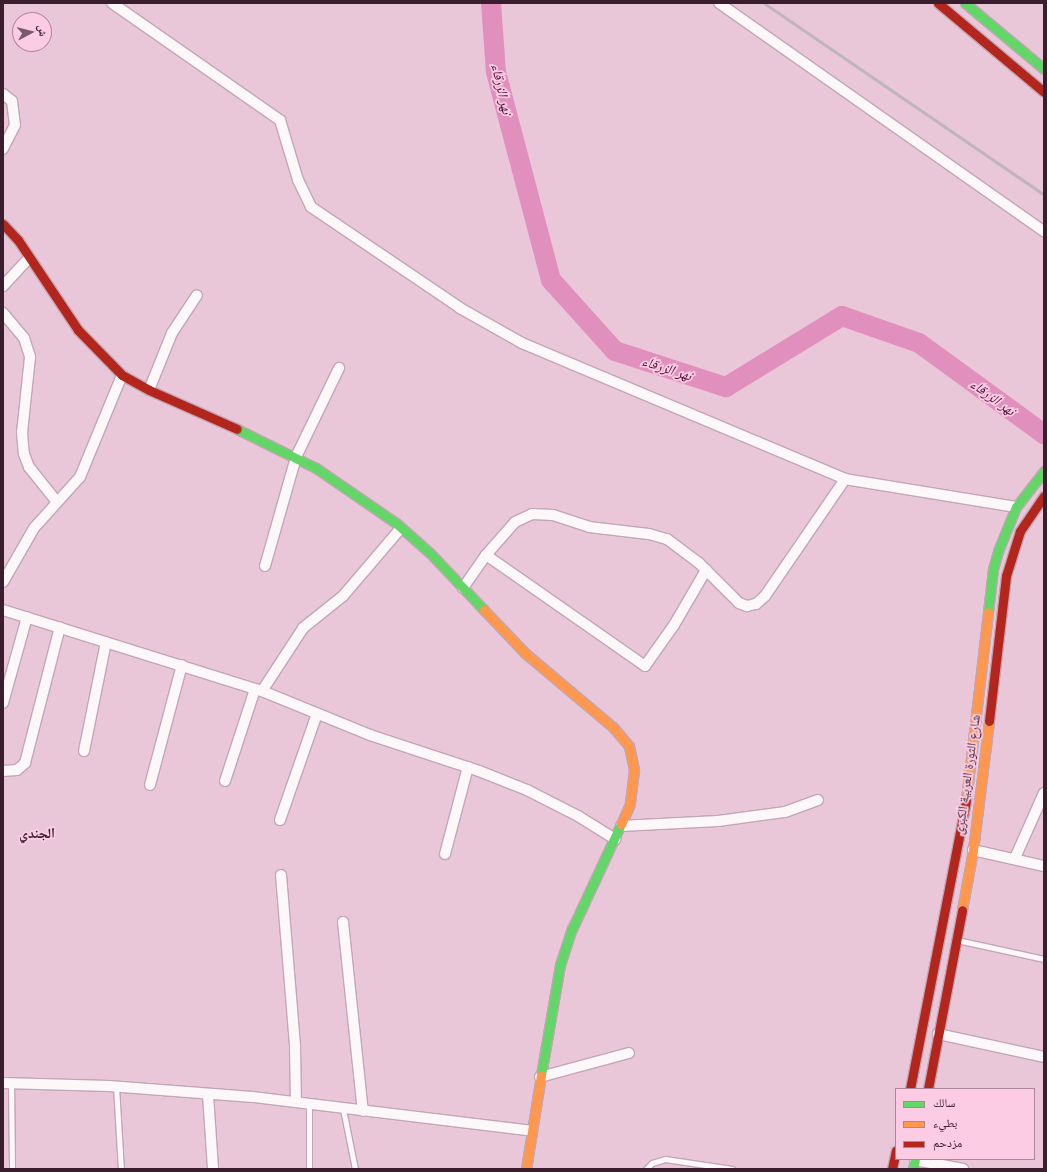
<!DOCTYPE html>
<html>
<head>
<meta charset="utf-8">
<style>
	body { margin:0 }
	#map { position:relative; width:1047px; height:1172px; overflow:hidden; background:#e9c7d9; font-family:"Space Grotesk","Noto Naskh Arabic",sans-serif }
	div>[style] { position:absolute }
	.river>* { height:20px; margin:-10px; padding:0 10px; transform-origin:10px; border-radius:10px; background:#e190be }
	.roads { filter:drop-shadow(1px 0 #c3a6b5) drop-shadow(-1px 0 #c3a6b5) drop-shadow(0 1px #c3a6b5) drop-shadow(0 -1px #c3a6b5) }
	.lane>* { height:5px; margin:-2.5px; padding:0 2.5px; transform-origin:2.5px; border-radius:2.5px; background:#fcf7f9 }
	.street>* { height:10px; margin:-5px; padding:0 5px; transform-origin:5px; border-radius:5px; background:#fcf7f9 }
	.fast>* { height:9px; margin:-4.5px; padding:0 4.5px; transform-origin:4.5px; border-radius:4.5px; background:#63d668 }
	.slow>* { height:9px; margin:-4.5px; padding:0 4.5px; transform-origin:4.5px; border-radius:4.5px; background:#ff974d }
	.jam>* { height:9px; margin:-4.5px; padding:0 4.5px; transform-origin:4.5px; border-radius:4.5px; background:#b3261e }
	.rail>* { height:3px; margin:-1.5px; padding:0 1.5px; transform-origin:1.5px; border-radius:1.5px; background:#bfb6bb }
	span { translate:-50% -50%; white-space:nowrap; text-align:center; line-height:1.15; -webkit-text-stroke:3.5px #fbcce4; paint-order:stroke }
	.street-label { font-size:13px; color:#3b1e2e }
	.water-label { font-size:14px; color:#4d0e37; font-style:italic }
	.neighbourhood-label { font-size:14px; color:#3b1e2e; font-weight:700 }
	.frame { position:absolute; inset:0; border:4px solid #3b1e2e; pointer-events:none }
	.legend { position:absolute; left:895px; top:1088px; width:140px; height:72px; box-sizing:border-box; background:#fbcce4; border:1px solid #ae869b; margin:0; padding:5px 7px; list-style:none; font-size:12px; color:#3b1e2e }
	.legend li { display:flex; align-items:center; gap:8px; height:20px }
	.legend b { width:20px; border:1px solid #ae869b }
	.north { position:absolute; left:12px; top:12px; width:40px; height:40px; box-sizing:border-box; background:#fbcce4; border:1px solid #ae869b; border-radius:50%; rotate:83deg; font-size:11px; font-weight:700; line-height:16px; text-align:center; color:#3b1e2e }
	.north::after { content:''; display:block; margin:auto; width:14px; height:18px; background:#78596a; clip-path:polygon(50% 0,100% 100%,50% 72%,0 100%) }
</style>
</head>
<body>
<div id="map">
	<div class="river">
		<i style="left:491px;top:3px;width:69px;rotate:85.9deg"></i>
		<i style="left:496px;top:72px;width:215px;rotate:75.2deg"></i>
		<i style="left:551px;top:280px;width:96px;rotate:48deg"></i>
		<i style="left:615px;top:351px;width:117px;rotate:18deg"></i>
		<i style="left:726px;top:387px;width:136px;rotate:-31.5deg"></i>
		<i style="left:842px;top:316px;width:82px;rotate:19.3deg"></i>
		<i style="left:919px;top:343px;width:155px;rotate:36.1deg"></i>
	</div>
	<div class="roads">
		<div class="lane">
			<i style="left:957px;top:940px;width:89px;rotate:12.3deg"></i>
			<i style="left:11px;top:1083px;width:86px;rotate:89.3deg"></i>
			<i style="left:116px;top:1086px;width:83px;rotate:86.6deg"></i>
			<i style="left:343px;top:1109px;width:61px;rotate:78.7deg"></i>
			<i style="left:309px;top:1169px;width:65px;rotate:-90deg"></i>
			<i style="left:646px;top:1169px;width:8px;rotate:-45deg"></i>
			<i style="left:652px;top:1163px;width:14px;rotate:-17deg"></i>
			<i style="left:665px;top:1159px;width:68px;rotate:8.5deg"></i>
		</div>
		<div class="street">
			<i style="left:112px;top:3px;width:205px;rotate:34.9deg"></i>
			<i style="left:280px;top:120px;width:63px;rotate:73.3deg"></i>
			<i style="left:298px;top:180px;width:30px;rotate:64deg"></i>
			<i style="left:311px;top:207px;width:180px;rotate:34.1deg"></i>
			<i style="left:460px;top:308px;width:71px;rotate:29.4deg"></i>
			<i style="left:522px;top:343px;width:350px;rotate:22.8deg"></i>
			<i style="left:719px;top:3px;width:397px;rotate:35.1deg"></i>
			<i style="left:3px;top:94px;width:11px;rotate:38deg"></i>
			<i style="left:12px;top:101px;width:24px;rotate:83deg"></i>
			<i style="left:15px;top:125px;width:27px;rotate:117deg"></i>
			<i style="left:3px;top:286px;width:38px;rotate:-47deg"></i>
			<i style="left:3px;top:313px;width:33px;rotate:50deg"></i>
			<i style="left:24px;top:338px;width:20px;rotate:72deg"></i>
			<i style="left:30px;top:357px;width:76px;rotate:96deg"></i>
			<i style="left:22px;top:433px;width:21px;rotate:85deg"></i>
			<i style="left:24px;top:454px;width:14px;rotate:69deg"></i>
			<i style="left:29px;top:467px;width:45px;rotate:51.3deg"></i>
			<i style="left:149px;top:390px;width:61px;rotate:-68deg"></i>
			<i style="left:172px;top:333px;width:45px;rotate:-56.7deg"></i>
			<i style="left:486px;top:555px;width:194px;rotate:34.9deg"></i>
			<i style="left:645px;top:666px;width:50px;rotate:-54.7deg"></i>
			<i style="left:674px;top:625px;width:64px;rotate:-59.8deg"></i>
			<i style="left:265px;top:566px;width:113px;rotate:-74.1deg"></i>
			<i style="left:296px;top:457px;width:99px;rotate:-64.2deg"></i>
			<i style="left:3px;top:582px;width:62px;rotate:-60.1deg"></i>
			<i style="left:34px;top:528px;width:69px;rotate:-48deg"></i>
			<i style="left:80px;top:477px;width:110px;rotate:-67.6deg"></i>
			<i style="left:463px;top:588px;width:40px;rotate:-55.1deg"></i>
			<i style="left:486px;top:555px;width:44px;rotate:-48.7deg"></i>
			<i style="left:515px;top:522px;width:19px;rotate:-25deg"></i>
			<i style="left:532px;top:514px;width:21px;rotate:3deg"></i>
			<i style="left:553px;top:515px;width:38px;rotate:18deg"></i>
			<i style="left:589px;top:527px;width:60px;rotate:6.7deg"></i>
			<i style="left:649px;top:534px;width:19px;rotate:16deg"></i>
			<i style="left:667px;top:539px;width:40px;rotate:37deg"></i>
			<i style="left:699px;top:563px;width:57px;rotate:45deg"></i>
			<i style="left:739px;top:603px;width:9px;rotate:21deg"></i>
			<i style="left:747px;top:606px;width:9px;rotate:-13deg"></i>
			<i style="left:756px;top:604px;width:12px;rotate:-42deg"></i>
			<i style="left:765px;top:596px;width:142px;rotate:-55.6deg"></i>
			<i style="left:845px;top:479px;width:173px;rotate:9.3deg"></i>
			<i style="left:3px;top:610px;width:271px;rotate:17.4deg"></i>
			<i style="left:262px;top:691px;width:117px;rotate:22.2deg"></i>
			<i style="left:370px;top:735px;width:115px;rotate:18.3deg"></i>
			<i style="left:479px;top:771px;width:52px;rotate:21.6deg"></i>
			<i style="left:527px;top:790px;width:57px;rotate:27deg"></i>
			<i style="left:578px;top:816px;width:44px;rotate:31.9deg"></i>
			<i style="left:262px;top:691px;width:75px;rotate:-56.9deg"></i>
			<i style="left:303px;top:628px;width:51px;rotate:-38.7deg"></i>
			<i style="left:343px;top:596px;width:89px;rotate:-49.5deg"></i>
			<i style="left:3px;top:703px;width:89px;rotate:-74.4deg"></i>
			<i style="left:84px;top:751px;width:111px;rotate:-78.6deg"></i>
			<i style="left:3px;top:771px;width:14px;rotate:-4deg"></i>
			<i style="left:17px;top:770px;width:11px;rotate:-41deg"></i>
			<i style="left:25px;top:763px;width:140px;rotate:-75.6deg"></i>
			<i style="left:225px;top:781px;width:97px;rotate:-71.9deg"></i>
			<i style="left:150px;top:785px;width:124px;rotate:-75.1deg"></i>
			<i style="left:280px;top:820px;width:112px;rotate:-70.8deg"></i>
			<i style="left:621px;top:826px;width:97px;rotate:-3deg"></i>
			<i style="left:718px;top:821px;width:68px;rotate:-7.7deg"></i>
			<i style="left:785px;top:812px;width:35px;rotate:-20deg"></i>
			<i style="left:973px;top:850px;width:73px;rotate:12.7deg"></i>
			<i style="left:445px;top:854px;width:90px;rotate:-75.2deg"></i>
			<i style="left:1015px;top:858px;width:71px;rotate:-66deg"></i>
			<i style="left:281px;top:875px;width:173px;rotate:85.3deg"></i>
			<i style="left:295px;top:1047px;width:55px;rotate:89deg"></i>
			<i style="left:343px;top:922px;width:190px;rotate:84deg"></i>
			<i style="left:938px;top:1034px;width:108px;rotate:12.2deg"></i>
			<i style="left:540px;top:1077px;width:92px;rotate:-15.1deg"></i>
			<i style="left:3px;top:1083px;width:106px;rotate:1.6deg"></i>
			<i style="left:109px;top:1086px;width:144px;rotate:4.4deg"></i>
			<i style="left:253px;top:1097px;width:281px;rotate:6.9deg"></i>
			<i style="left:208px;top:1095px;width:74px;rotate:86.1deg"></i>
			<i style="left:915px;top:1160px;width:49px;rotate:10.6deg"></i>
		</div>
		<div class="fast">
			<i style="left:965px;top:3px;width:103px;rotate:39.9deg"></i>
			<i style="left:237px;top:429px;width:88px;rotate:26.3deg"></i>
			<i style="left:316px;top:468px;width:97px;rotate:34.5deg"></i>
			<i style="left:396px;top:523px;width:45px;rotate:41.4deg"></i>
			<i style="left:430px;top:553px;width:79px;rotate:46.5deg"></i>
			<i style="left:988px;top:612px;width:43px;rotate:-83.4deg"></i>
			<i style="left:993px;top:569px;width:19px;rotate:-74deg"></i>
			<i style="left:998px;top:551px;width:48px;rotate:-67.8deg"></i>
			<i style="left:1016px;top:507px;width:46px;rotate:-52.1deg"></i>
			<i style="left:541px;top:1075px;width:112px;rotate:-80.2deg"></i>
			<i style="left:560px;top:965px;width:38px;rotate:-72deg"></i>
			<i style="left:572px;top:929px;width:116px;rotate:-65deg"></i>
			<i style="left:913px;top:1169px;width:10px;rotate:-79deg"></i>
		</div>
		<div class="slow">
			<i style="left:484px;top:610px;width:59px;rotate:46.4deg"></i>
			<i style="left:525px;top:653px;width:115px;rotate:40.1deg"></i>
			<i style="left:613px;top:727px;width:25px;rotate:50deg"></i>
			<i style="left:629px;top:746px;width:25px;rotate:78deg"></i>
			<i style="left:634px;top:770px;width:34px;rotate:97deg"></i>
			<i style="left:630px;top:804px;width:22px;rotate:114deg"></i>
			<i style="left:966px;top:800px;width:189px;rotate:-83.3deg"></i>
			<i style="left:962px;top:910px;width:61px;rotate:-79.6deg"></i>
			<i style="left:973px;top:850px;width:130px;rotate:-82.9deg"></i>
			<i style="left:526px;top:1169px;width:95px;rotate:-80.9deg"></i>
		</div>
		<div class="jam">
			<i style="left:938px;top:3px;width:138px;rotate:40deg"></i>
			<i style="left:3px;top:224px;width:22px;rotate:47deg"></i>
			<i style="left:18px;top:240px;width:108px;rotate:56.3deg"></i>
			<i style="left:78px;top:330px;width:63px;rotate:45.6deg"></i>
			<i style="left:122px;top:375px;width:31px;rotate:29deg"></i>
			<i style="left:149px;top:390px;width:96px;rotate:23.9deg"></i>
			<i style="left:989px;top:721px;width:146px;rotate:-83.3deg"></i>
			<i style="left:1006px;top:576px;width:47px;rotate:-72.7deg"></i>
			<i style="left:1020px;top:531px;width:42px;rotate:-55.6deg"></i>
			<i style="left:910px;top:1089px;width:294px;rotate:-79deg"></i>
			<i style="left:928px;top:1089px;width:182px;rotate:-79.2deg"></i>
			<i style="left:892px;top:1169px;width:19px;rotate:-78deg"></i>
		</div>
	</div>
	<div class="rail">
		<i style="left:764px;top:3px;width:340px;rotate:34.4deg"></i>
	</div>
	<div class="street-label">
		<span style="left:968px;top:775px;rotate:-82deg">شارع الثورة العربية الكبرى</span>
	</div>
	<div class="water-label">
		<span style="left:502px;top:89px;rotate:77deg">نهر الزرقاء</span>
		<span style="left:667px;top:368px;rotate:18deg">نهر الزرقاء</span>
		<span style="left:993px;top:397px;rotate:36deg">نهر الزرقاء</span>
	</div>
	<div class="neighbourhood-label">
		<span style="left:37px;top:833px">الجندي</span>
	</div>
	<div class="frame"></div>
	<ul class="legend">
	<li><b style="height:5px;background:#63d668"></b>سالك</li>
	<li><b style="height:5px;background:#ff974d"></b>بطيء</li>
	<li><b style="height:5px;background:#b3261e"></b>مزدحم</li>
	</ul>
	<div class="north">ش</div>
</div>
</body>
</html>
